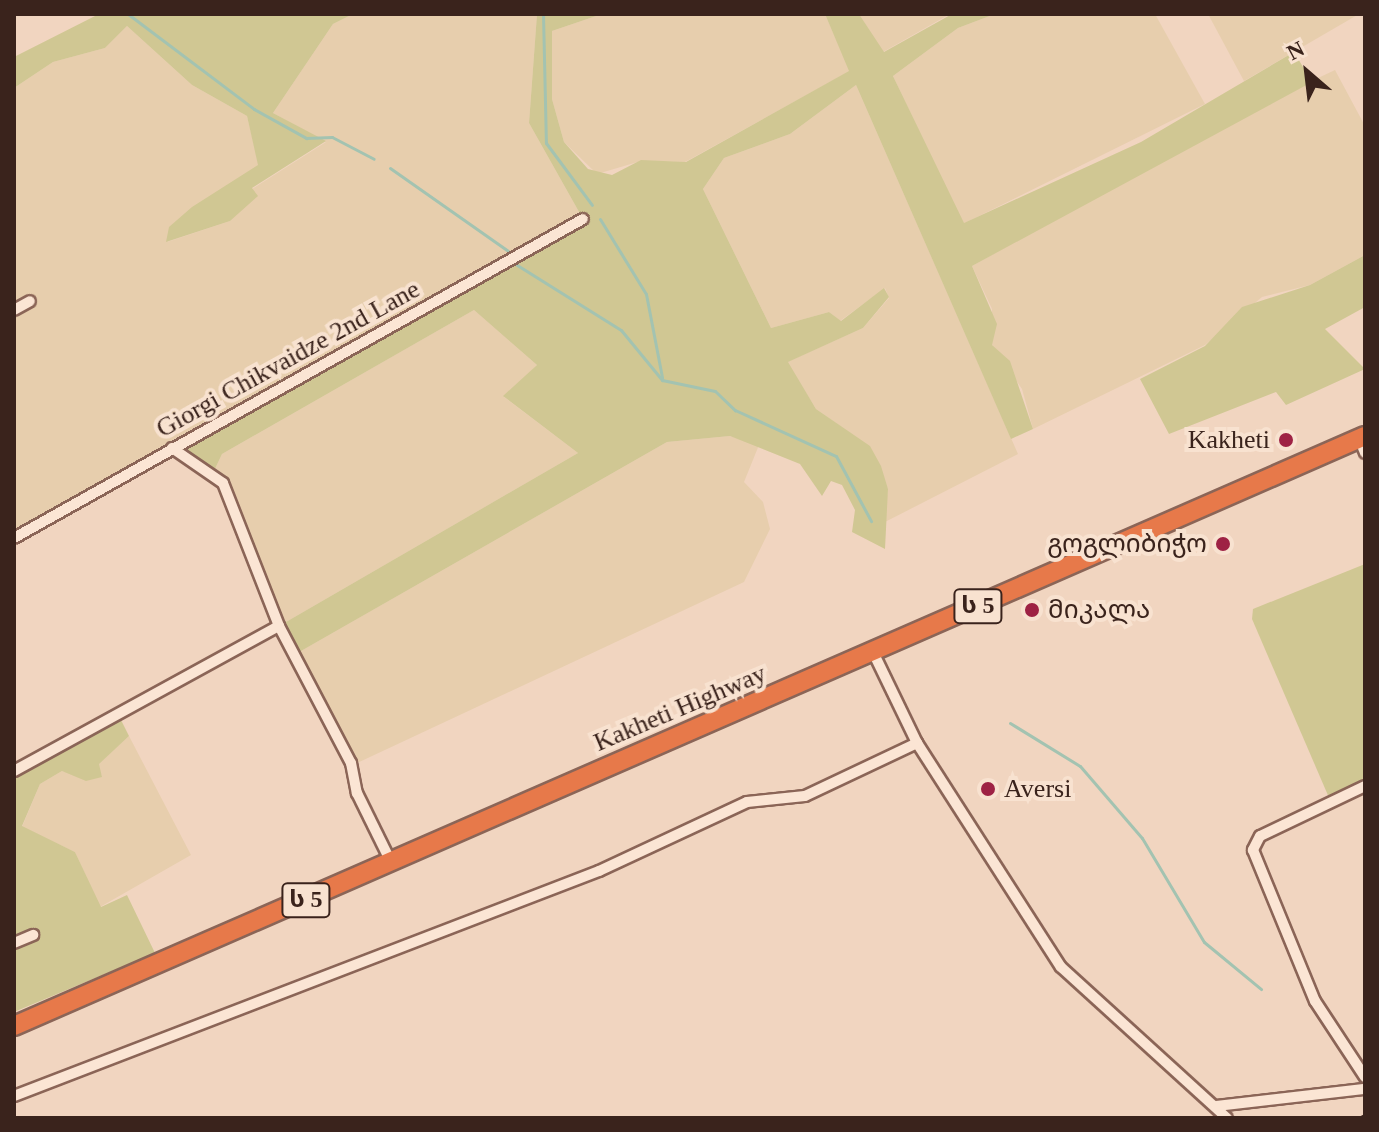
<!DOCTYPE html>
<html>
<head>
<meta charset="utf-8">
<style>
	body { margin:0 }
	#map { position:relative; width:1379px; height:1132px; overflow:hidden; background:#f1d5c0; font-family:"Times New Roman","Noto Sans Georgian",serif }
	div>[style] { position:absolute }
	.farmland>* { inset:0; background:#e7cead }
	.green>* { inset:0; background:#d0c793 }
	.stream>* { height:3px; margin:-1.5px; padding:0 1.5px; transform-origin:1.5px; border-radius:1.5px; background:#a3c3b1 }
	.roads { filter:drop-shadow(2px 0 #8b6557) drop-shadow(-2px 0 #8b6557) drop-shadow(0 2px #8b6557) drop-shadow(0 -2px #8b6557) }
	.street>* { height:10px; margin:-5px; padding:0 5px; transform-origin:5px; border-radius:5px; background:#fbe5d4 }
	.highway>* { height:18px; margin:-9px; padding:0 9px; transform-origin:9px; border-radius:9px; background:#e7794a }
	.rail>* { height:3px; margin-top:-1.5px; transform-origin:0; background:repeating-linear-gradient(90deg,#3a231c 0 14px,transparent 0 28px) }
	.dots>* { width:22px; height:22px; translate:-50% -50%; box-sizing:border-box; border:4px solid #f8e2d0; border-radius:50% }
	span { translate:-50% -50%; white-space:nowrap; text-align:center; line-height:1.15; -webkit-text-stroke:8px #f8e2d0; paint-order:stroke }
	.shield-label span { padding:2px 6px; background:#f8e2d0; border:2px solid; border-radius:6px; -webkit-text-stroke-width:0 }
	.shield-label { font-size:24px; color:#3a231c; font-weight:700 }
	.street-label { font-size:26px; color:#3a231c }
	.poi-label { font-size:26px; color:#3a231c }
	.right { translate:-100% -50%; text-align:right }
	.left { translate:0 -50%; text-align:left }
	.frame { position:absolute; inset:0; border:16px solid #3a231c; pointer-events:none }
	.north { position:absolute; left:1267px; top:32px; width:80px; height:80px; -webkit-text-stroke:6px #f8e2d0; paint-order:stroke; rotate:332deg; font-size:22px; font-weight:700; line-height:32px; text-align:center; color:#3a231c }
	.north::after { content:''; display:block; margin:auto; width:28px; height:36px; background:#3a231c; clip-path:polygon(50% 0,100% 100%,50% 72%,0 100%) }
</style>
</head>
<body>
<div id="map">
	<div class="farmland">
		<i style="clip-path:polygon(353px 14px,537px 14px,529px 123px,583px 219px,14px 538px,14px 88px,53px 62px,105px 48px,127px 26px,192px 85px,247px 116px,259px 165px,167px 242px,230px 221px,252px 189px,326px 142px,273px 113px,333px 24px)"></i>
		<i style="clip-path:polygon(602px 14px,825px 14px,850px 71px,685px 162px,641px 161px,597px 174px,564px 142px,552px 99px,552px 31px)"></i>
		<i style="clip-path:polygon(859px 14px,950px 14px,883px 52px)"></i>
		<i style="clip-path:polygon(995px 14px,1155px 14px,1205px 104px,963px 224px,893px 76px,958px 28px)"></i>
		<i style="clip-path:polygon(1208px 14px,1359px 14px,1244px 81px)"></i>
		<i style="clip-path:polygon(1335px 70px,1365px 126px,1365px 255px,1310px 285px,1262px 297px,1205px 345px,1033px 429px,1022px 389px,992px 345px,992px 309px,972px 266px,1242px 114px)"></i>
		<i style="clip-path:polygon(856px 85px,1018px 454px,883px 523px,888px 489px,870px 447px,816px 409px,787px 362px,863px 328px,889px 298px,885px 288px,840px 321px,829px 312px,771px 328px,703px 189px,724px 158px,790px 134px)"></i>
		<i style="clip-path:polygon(474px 310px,537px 365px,504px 397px,578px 453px,279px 626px,214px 471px,222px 454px)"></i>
		<i style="clip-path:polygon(730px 436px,759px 445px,744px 482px,763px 502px,770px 529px,744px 582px,355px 764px,294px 655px,667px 442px)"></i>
		<i style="clip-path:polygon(129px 736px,191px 855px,100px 907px,75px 852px,22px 827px,40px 784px,62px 771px,102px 777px,98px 764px)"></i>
	</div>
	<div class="green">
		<i style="clip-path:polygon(99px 14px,353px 14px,333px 24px,273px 113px,326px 141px,252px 188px,258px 196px,230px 221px,166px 242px,169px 227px,192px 207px,258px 165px,247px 116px,192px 85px,127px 26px,105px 48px,53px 62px,14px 88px,14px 57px)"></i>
		<i style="clip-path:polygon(537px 14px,602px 14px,552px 31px,552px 99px,564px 142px,588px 169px,612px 175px,641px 160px,686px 162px,849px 71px,825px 14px,859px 14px,884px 52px,952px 14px,995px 14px,958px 28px,893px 76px,964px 223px,1141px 142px,1294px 52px,1312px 82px,972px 266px,997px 324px,992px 345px,1010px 361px,1033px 429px,1011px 439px,856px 85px,790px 134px,724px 158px,703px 189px,771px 328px,829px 312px,841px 321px,884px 288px,889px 297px,863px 328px,788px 362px,816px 409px,870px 446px,881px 466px,888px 489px,885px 549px,852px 532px,855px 510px,842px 485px,831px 481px,822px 496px,800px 464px,730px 436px,667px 442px,294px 655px,279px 626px,578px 453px,503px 396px,537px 365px,474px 310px,222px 454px,214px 471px,172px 448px,583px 219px,529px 123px)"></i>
		<i style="clip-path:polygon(1365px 255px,1365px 307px,1325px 329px,1365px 369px,1286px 405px,1276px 392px,1169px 434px,1140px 379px,1205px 346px,1242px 307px,1310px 285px)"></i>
		<i style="clip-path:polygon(1365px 564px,1365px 783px,1330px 800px,1252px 619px,1253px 609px)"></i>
		<i style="clip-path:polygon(118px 714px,129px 736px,99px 764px,102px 777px,86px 781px,62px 771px,40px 784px,22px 826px,75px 852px,101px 907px,127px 895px,155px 953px,14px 1012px,14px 771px)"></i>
	</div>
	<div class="stream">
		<i style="left:128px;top:14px;width:158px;rotate:37deg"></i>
		<i style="left:254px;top:109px;width:60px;rotate:29.1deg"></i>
		<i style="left:306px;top:138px;width:26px;rotate:-2deg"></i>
		<i style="left:332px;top:137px;width:47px;rotate:27.6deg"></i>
		<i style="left:543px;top:14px;width:129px;rotate:88.7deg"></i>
		<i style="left:546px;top:143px;width:77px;rotate:53.4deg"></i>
		<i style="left:390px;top:168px;width:144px;rotate:35.1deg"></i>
		<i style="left:600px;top:219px;width:88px;rotate:58.5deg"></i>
		<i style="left:646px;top:294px;width:85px;rotate:79.1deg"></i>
		<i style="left:517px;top:265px;width:123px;rotate:32deg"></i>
		<i style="left:621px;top:330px;width:65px;rotate:50.6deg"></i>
		<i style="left:662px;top:380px;width:54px;rotate:11.7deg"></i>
		<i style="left:715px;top:391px;width:28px;rotate:44deg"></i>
		<i style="left:735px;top:410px;width:111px;rotate:24.5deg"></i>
		<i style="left:836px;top:456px;width:74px;rotate:61.7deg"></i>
		<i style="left:1010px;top:723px;width:82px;rotate:31.6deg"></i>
		<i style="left:1080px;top:766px;width:95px;rotate:49.3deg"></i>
		<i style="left:1142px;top:838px;width:121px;rotate:59.2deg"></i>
		<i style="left:1204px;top:942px;width:74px;rotate:39.5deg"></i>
	</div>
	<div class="roads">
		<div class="street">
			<i style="left:14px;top:310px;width:18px;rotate:-29deg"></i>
			<i style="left:1359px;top:438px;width:16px;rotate:68deg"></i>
			<i style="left:172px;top:448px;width:62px;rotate:34.5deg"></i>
			<i style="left:223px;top:483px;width:154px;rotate:68.6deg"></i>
			<i style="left:279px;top:626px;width:155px;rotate:62.3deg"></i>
			<i style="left:351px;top:763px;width:31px;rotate:79deg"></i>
			<i style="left:357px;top:793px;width:77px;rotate:63.8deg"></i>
			<i style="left:14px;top:538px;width:652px;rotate:-29.28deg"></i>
			<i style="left:873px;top:652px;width:101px;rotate:64.2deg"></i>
			<i style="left:917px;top:743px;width:266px;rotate:57.3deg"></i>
			<i style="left:1061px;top:967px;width:224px;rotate:42.3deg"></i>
			<i style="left:14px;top:771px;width:302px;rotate:-28.7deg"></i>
			<i style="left:1365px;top:786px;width:116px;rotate:154.5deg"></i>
			<i style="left:1260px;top:836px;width:16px;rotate:117deg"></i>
			<i style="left:1253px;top:850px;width:163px;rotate:67.7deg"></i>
			<i style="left:1315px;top:1001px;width:91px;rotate:56.7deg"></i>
			<i style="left:14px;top:943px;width:21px;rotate:-23deg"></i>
			<i style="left:14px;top:1096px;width:627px;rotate:-21.04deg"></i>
			<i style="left:599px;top:871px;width:163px;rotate:-25deg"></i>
			<i style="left:747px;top:802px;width:58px;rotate:-5.9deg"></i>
			<i style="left:805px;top:796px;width:124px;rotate:-25.3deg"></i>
			<i style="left:1217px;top:1106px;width:149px;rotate:-6.6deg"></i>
		</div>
		<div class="highway">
			<i style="left:14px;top:1026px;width:1474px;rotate:-23.59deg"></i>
		</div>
	</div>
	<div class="rail">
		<i style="left:1359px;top:1118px;width:7px;rotate:-27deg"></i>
	</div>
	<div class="dots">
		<i style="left:1286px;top:440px;background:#9e2244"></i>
		<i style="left:1223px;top:544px;background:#9e2244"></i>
		<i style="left:1032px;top:610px;background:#9e2244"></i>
		<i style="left:988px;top:789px;background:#9e2244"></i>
	</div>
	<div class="shield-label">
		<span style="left:978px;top:606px">ს 5</span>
		<span style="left:306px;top:900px">ს 5</span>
	</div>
	<div class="street-label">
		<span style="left:288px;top:359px;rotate:-29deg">Giorgi Chikvaidze 2nd Lane</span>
		<span style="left:680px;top:708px;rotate:-23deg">Kakheti Highway</span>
	</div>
	<div class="poi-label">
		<span class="right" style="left:1270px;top:440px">Kakheti</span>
		<span class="right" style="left:1207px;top:544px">გოგლიბიჭო</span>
		<span class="left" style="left:1048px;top:610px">მიკალა</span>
		<span class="left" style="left:1004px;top:789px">Aversi</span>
	</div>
	<div class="frame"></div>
	<div class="north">N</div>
</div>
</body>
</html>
